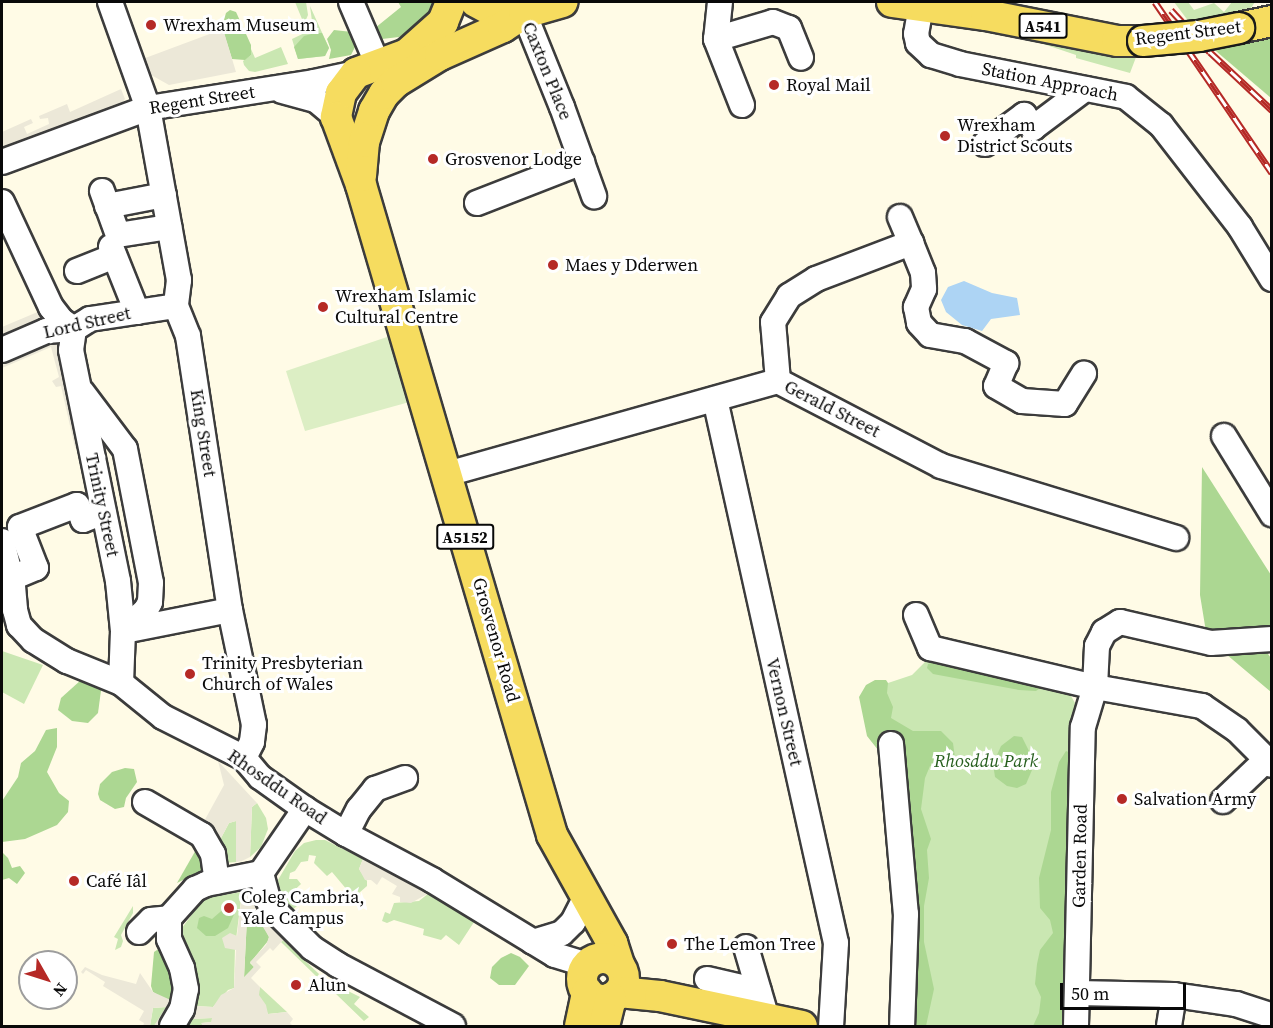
<!DOCTYPE html>
<html>
<head>
<meta charset="utf-8">
<style>
	body { margin:0 }
	#map { position:relative; width:1273px; height:1028px; overflow:hidden; background:#fffbe6; font-family:"Source Serif 4",serif }
	div>[style] { position:absolute }
	.green>* { inset:0; background:#cae7b2 }
	.forest>* { inset:0; background:#acd792 }
	.pitch>* { inset:0; background:#dceec4 }
	.plaza>* { inset:0; background:#ece8d8 }
	.water>* { inset:0; background:#add4f4 }
	.roads { filter:drop-shadow(2px 0 #3c3c3c) drop-shadow(-2px 0 #3c3c3c) drop-shadow(0 2px #3c3c3c) drop-shadow(0 -2px #3c3c3c) }
	.minor>* { height:24px; margin:-12px; padding:0 12px; transform-origin:12px; border-radius:12px; background:#fff }
	.major>* { height:30px; margin:-15px; padding:0 15px; transform-origin:15px; border-radius:15px; background:#f6dc5f }
	.major>.ring { margin:-15px; padding:0; box-sizing:content-box; background:none; border:30px solid #f6dc5f; border-radius:50% }
	.rail>* { height:7px; margin-top:-3.5px; transform-origin:0; background:repeating-linear-gradient(90deg,#fff 0 14px,#b52926 0 28px); box-sizing:border-box; border-block:2px solid #b52926 }
	.bridges { filter:drop-shadow(2px 0 #1a1a1a) drop-shadow(-2px 0 #1a1a1a) drop-shadow(0 2px #1a1a1a) drop-shadow(0 -2px #1a1a1a) }
	.major-bridge>* { height:30px; margin:-15px; padding:0 15px; transform-origin:15px; border-radius:15px; background:#f6dc5f }
	.dots>* { width:16px; height:16px; translate:-50% -50%; box-sizing:border-box; border:3px solid #fff; border-radius:50% }
	span { translate:-50% -50%; white-space:nowrap; text-align:center; line-height:1.15; -webkit-text-stroke:6px #fff; paint-order:stroke }
	.shield-label span { padding:2px 4px; background:#fff; border:2px solid; border-radius:4px; -webkit-text-stroke-width:0 }
	.shield-label { font-size:16px; color:#090909; font-weight:700 }
	.poi-label { font-size:18px; color:#090909 }
	.left { translate:0 -50%; text-align:left }
	.street-label { font-size:18px; color:#090909 }
	.park-label { font-size:18px; color:#265e1d; font-style:italic }
	.frame { position:absolute; inset:0; border:3px solid #090909; pointer-events:none }
	.north { position:absolute; left:18px; top:950px; width:60px; height:60px; box-sizing:border-box; background:#fff; border:2px solid #9d9d9d; border-radius:50%; rotate:129deg; font-size:16px; font-weight:700; line-height:24px; text-align:center; color:#090909 }
	.north::after { content:''; display:block; margin:auto; width:21px; height:27px; background:#b52926; clip-path:polygon(50% 0,100% 100%,50% 72%,0 100%) }
	.scale { position:absolute; left:1060px; top:983px; width:126px; height:27px; box-sizing:border-box; border:3px solid #090909; border-top:0; padding-left:8px; font-size:18px; line-height:21px; white-space:nowrap; color:#090909; -webkit-text-stroke:4px #fff; paint-order:stroke }
</style>
</head>
<body>
<div id="map">
	<div class="green">
		<i style="clip-path:polygon(295px 2px,306px 2px,308px 15px,304px 24px)"></i>
		<i style="clip-path:polygon(1174px 2px,1188px 2px,1194px 10px,1214px 3px,1224px 12px,1232px 2px,1255px 2px,1247px 14px,1233px 19px,1189px 22px)"></i>
		<i style="clip-path:polygon(310px 6px,329px 48px,325px 56px,298px 59px,292px 39px,313px 29px)"></i>
		<i style="clip-path:polygon(975px 21px,1138px 52px,1130px 73px,1076px 58px,1076px 55px)"></i>
		<i style="clip-path:polygon(281px 47px,288px 64px,255px 72px,249px 71px,244px 65px,243px 61px,251px 55px,251px 49px,255px 58px)"></i>
		<i style="clip-path:polygon(2px 651px,43px 665px,24px 704px,2px 692px)"></i>
		<i style="clip-path:polygon(926px 661px,1067px 689px,1075px 703px,1064px 1026px,909px 1026px,873px 688px,912px 675px)"></i>
		<i style="clip-path:polygon(257px 803px,266px 818px,268px 829px,261px 847px,250px 857px,252px 807px)"></i>
		<i style="clip-path:polygon(236px 821px,236px 862px,224px 863px,224px 851px,220px 840px,229px 823px)"></i>
		<i style="clip-path:polygon(316px 840px,325px 840px,363px 859px,359px 869px,367px 881px,367px 886px,359px 893px,360px 896px,353px 897px,332px 872px,327px 876px,314px 863px,316px 856px,309px 855px,308px 861px,301px 862px,295px 871px,290px 873px,289px 879px,297px 879px,301px 884px,288px 896px,297px 906px,291px 911px,279px 892px,278px 880px,295px 851px,304px 843px)"></i>
		<i style="clip-path:polygon(242px 892px,235px 947px,234px 988px,228px 990px,213px 1007px,195px 1006px,194px 965px,183px 939px,182px 928px,204px 898px)"></i>
		<i style="clip-path:polygon(429px 893px,476px 919px,459px 945px,446px 935px,441px 940px,423px 935px,424px 929px,394px 920px,387px 923px,382px 921px,385px 912px,390px 914px,394px 903px,419px 901px)"></i>
		<i style="clip-path:polygon(133px 906px,133px 913px,121px 935px,123px 941px,121px 947px,115px 950px,118px 939px,114px 937px)"></i>
		<i style="clip-path:polygon(283px 940px,319px 974px,317px 977px,281px 942px)"></i>
		<i style="clip-path:polygon(332px 983px,360px 997px,354px 1004px,369px 1017px,364px 1021px,336px 994px,340px 990px)"></i>
		<i style="clip-path:polygon(260px 987px,287px 1012px,268px 1014px,258px 995px)"></i>
		<i style="clip-path:polygon(167px 1007px,154px 1026px,150px 1026px,153px 1008px)"></i>
		<i style="clip-path:polygon(212px 1018px,212px 1022px,202px 1023px,203px 1026px,185px 1026px,190px 1019px)"></i>
	</div>
	<div class="forest">
		<i style="clip-path:polygon(398px 2px,434px 2px,428px 15px,412px 29px,399px 37px,382px 39px,375px 32px,375px 28px,401px 7px)"></i>
		<i style="clip-path:polygon(230px 10px,236px 12px,251px 45px,251px 55px,245px 60px,232px 59px,222px 27px,226px 13px)"></i>
		<i style="clip-path:polygon(334px 30px,352px 32px,357px 43px,351px 55px,329px 59px,331px 50px,327px 39px)"></i>
		<i style="clip-path:polygon(315px 33px,322px 33px,329px 48px,325px 56px,298px 59px,294px 47px,304px 36px)"></i>
		<i style="clip-path:polygon(1271px 35px,1271px 98px,1210px 46px)"></i>
		<i style="clip-path:polygon(1202px 467px,1271px 575px,1272px 647px,1268px 654px,1271px 658px,1271px 692px,1207px 638px,1200px 595px)"></i>
		<i style="clip-path:polygon(934px 662px,1044px 685px,1036px 691px,1019px 690px,933px 674px,927px 668px,928px 664px)"></i>
		<i style="clip-path:polygon(81px 680px,102px 683px,98px 713px,88px 723px,72px 721px,58px 710px,61px 698px)"></i>
		<i style="clip-path:polygon(875px 680px,886px 680px,888px 683px,887px 693px,893px 707px,891px 718px,913px 731px,941px 731px,953px 743px,955px 758px,944px 765px,930px 766px,925px 778px,921px 809px,931px 839px,927px 850px,929px 878px,924px 906px,924px 942px,934px 989px,926px 1026px,905px 1026px,893px 851px,885px 837px,885px 822px,893px 806px,886px 760px,867px 736px,859px 697px,866px 685px)"></i>
		<i style="clip-path:polygon(57px 728px,57px 747px,47px 772px,59px 793px,69px 801px,68px 812px,57px 825px,25px 839px,2px 842px,2px 801px,18px 777px,21px 763px,35px 751px,46px 730px)"></i>
		<i style="clip-path:polygon(1014px 736px,1022px 737px,1035px 763px,1026px 784px,1017px 788px,1007px 786px,995px 777px,993px 764px,1001px 746px)"></i>
		<i style="clip-path:polygon(1066px 751px,1073px 754px,1072px 852px,1065px 873px,1068px 958px,1062px 995px,1066px 1026px,1033px 1026px,1039px 1013px,1041px 997px,1035px 984px,1037px 964px,1040px 950px,1053px 933px,1050px 920px,1040px 908px,1039px 878px,1051px 830px,1051px 792px,1059px 762px)"></i>
		<i style="clip-path:polygon(125px 768px,134px 769px,137px 782px,126px 798px,124px 807px,115px 809px,100px 800px,98px 794px,100px 784px,112px 772px)"></i>
		<i style="clip-path:polygon(201px 841px,206px 868px,177px 883px)"></i>
		<i style="clip-path:polygon(3px 853px,8px 858px,12px 868px,20px 866px,25px 873px,17px 884px,9px 878px,2px 880px)"></i>
		<i style="clip-path:polygon(227px 906px,236px 910px,228px 928px,215px 936px,206px 936px,197px 928px,199px 918px,204px 916px,212px 919px)"></i>
		<i style="clip-path:polygon(254px 912px,261px 920px,269px 937px,268px 941px,250px 963px,254px 967px,244px 978px,247px 918px,249px 913px)"></i>
		<i style="clip-path:polygon(160px 948px,173px 970px,175px 1002px,159px 996px,153px 992px,151px 986px,154px 952px)"></i>
		<i style="clip-path:polygon(511px 953px,520px 957px,529px 966px,515px 985px,499px 985px,490px 978px,492px 967px,501px 958px)"></i>
	</div>
	<div class="pitch">
		<i style="clip-path:polygon(393px 335px,413px 401px,305px 431px,286px 371px)"></i>
	</div>
	<div class="plaza">
		<i style="clip-path:polygon(223px 29px,236px 72px,169px 85px,144px 71px,140px 60px)"></i>
		<i style="clip-path:polygon(121px 89px,125px 99px,121px 104px,2px 149px,2px 132px,31px 119px,33px 123px,24px 127px,27px 134px,49px 124px,48px 118px,40px 119px,39px 116px,67px 104px,70px 112px)"></i>
		<i style="clip-path:polygon(40px 311px,59px 330px,80px 446px,75px 448px,61px 386px,56px 387px,52px 381px,59px 377px,51px 347px,2px 368px,2px 327px)"></i>
		<i style="clip-path:polygon(218px 761px,257px 803px,252px 807px,250px 857px,242px 861px,236px 862px,236px 821px,229px 823px,220px 840px,202px 825px,224px 785px)"></i>
		<i style="clip-path:polygon(363px 859px,433px 894px,429px 893px,411px 903px,400px 902px,400px 897px,392px 894px,397px 886px,382px 877px,377px 885px,371px 880px,365px 880px,359px 869px)"></i>
		<i style="clip-path:polygon(evenodd,242px 892px,252px 893px,263px 917px,283px 940px,273px 951px,270px 948px,256px 962px,261px 967px,251px 978px,260px 987px,259px 995px,266px 1005px,268px 1014px,287px 1012px,293px 1019px,290px 1023px,293px 1026px,203px 1026px,201px 1023px,211px 1022px,212px 1018px,190px 1019px,195px 1006px,213px 1007px,221px 995px,234px 988px,236px 950px,225px 948px,222px 938px,230px 933px,237px 936px,242px 892px,254px 912px,269px 937px,266px 945px,250px 962px,254px 967px,244px 977px,247px 918px,249px 913px,254px 912px)"></i>
		<i style="clip-path:polygon(85px 967px,102px 975px,136px 984px,140px 973px,153px 992px,175px 1002px,162px 1026px,154px 1026px,166px 1007px,153px 1008px,150px 1026px,143px 1026px,144px 1023px,139px 1020px,144px 1011px,103px 986px,105px 982px,86px 970px,83px 974px,81px 972px)"></i>
	</div>
	<div class="water">
		<i style="clip-path:polygon(964px 281px,992px 293px,1017px 298px,1020px 315px,991px 319px,982px 331px,962px 325px,946px 312px,941px 300px,948px 287px)"></i>
	</div>
	<div class="roads">
		<div class="minor">
			<i style="left:110px;top:2px;width:113px;rotate:70.3deg"></i>
			<i style="left:148px;top:108px;width:175px;rotate:79.8deg"></i>
			<i style="left:179px;top:280px;width:26px;rotate:97deg"></i>
			<i style="left:176px;top:306px;width:32px;rotate:68deg"></i>
			<i style="left:188px;top:336px;width:277px;rotate:81.3deg"></i>
			<i style="left:230px;top:610px;width:117px;rotate:78.2deg"></i>
			<i style="left:254px;top:725px;width:17px;rotate:97deg"></i>
			<i style="left:252px;top:742px;width:18px;rotate:117deg"></i>
			<i style="left:351px;top:2px;width:69px;rotate:66.8deg"></i>
			<i style="left:720px;top:2px;width:37px;rotate:96deg"></i>
			<i style="left:716px;top:39px;width:59px;rotate:-16.6deg"></i>
			<i style="left:773px;top:22px;width:17px;rotate:21deg"></i>
			<i style="left:789px;top:28px;width:32px;rotate:68deg"></i>
			<i style="left:921px;top:6px;width:28px;rotate:100deg"></i>
			<i style="left:916px;top:34px;width:9px;rotate:77deg"></i>
			<i style="left:918px;top:43px;width:18px;rotate:43deg"></i>
			<i style="left:931px;top:55px;width:30px;rotate:17deg"></i>
			<i style="left:960px;top:64px;width:169px;rotate:11.2deg"></i>
			<i style="left:1126px;top:97px;width:45px;rotate:38.7deg"></i>
			<i style="left:1161px;top:125px;width:129px;rotate:52.2deg"></i>
			<i style="left:1240px;top:227px;width:61px;rotate:58.4deg"></i>
			<i style="left:524px;top:13px;width:101px;rotate:68deg"></i>
			<i style="left:562px;top:107px;width:95px;rotate:70.2deg"></i>
			<i style="left:716px;top:39px;width:71px;rotate:68.5deg"></i>
			<i style="left:282px;top:91px;width:35px;rotate:15deg"></i>
			<i style="left:316px;top:100px;width:26px;rotate:40deg"></i>
			<i style="left:985px;top:144px;width:49px;rotate:-36.6deg"></i>
			<i style="left:1024px;top:115px;width:16px;rotate:55deg"></i>
			<i style="left:1033px;top:128px;width:65px;rotate:-36.9deg"></i>
			<i style="left:2px;top:162px;width:156px;rotate:-20.3deg"></i>
			<i style="left:148px;top:108px;width:168px;rotate:-8.9deg"></i>
			<i style="left:314px;top:82px;width:43px;rotate:-12.1deg"></i>
			<i style="left:102px;top:191px;width:47px;rotate:70deg"></i>
			<i style="left:118px;top:235px;width:52px;rotate:-8.9deg"></i>
			<i style="left:2px;top:202px;width:116px;rotate:65deg"></i>
			<i style="left:51px;top:307px;width:16px;rotate:52deg"></i>
			<i style="left:61px;top:320px;width:16px;rotate:35deg"></i>
			<i style="left:477px;top:203px;width:113px;rotate:-21.3deg"></i>
			<i style="left:107px;top:206px;width:58px;rotate:-10.9deg"></i>
			<i style="left:900px;top:217px;width:28px;rotate:67deg"></i>
			<i style="left:111px;top:247px;width:70px;rotate:68.2deg"></i>
			<i style="left:77px;top:271px;width:40px;rotate:-22deg"></i>
			<i style="left:74px;top:329px;width:21px;rotate:98deg"></i>
			<i style="left:71px;top:350px;width:236px;rotate:78.5deg"></i>
			<i style="left:118px;top:581px;width:50px;rotate:84.3deg"></i>
			<i style="left:123px;top:631px;width:52px;rotate:92.2deg"></i>
			<i style="left:2px;top:350px;width:48px;rotate:-23.4deg"></i>
			<i style="left:46px;top:331px;width:28px;rotate:-4deg"></i>
			<i style="left:74px;top:329px;width:19px;rotate:-32deg"></i>
			<i style="left:90px;top:319px;width:87px;rotate:-8.6deg"></i>
			<i style="left:778px;top:381px;width:59px;rotate:-94.8deg"></i>
			<i style="left:773px;top:322px;width:31px;rotate:-58deg"></i>
			<i style="left:789px;top:296px;width:32px;rotate:-32deg"></i>
			<i style="left:816px;top:279px;width:102px;rotate:-20.8deg"></i>
			<i style="left:911px;top:243px;width:32px;rotate:68deg"></i>
			<i style="left:923px;top:273px;width:16px;rotate:86deg"></i>
			<i style="left:924px;top:289px;width:20px;rotate:114deg"></i>
			<i style="left:916px;top:307px;width:16px;rotate:79deg"></i>
			<i style="left:919px;top:323px;width:16px;rotate:47deg"></i>
			<i style="left:930px;top:335px;width:36px;rotate:10deg"></i>
			<i style="left:965px;top:341px;width:47px;rotate:28.2deg"></i>
			<i style="left:1006px;top:363px;width:25px;rotate:113deg"></i>
			<i style="left:996px;top:386px;width:30px;rotate:30deg"></i>
			<i style="left:1022px;top:401px;width:43px;rotate:4deg"></i>
			<i style="left:1065px;top:404px;width:36px;rotate:-58deg"></i>
			<i style="left:82px;top:392px;width:71px;rotate:53deg"></i>
			<i style="left:125px;top:449px;width:136px;rotate:79deg"></i>
			<i style="left:151px;top:583px;width:19px;rotate:93deg"></i>
			<i style="left:150px;top:602px;width:9px;rotate:117deg"></i>
			<i style="left:146px;top:610px;width:31px;rotate:138deg"></i>
			<i style="left:715px;top:399px;width:557px;rotate:77.46deg"></i>
			<i style="left:836px;top:943px;width:83px;rotate:93.4deg"></i>
			<i style="left:1224px;top:436px;width:92px;rotate:58.4deg"></i>
			<i style="left:447px;top:474px;width:344px;rotate:-15.7deg"></i>
			<i style="left:778px;top:381px;width:184px;rotate:27.5deg"></i>
			<i style="left:941px;top:466px;width:246px;rotate:17deg"></i>
			<i style="left:2px;top:541px;width:46px;rotate:76.3deg"></i>
			<i style="left:13px;top:586px;width:24px;rotate:85deg"></i>
			<i style="left:15px;top:610px;width:16px;rotate:75deg"></i>
			<i style="left:19px;top:625px;width:21px;rotate:47deg"></i>
			<i style="left:33px;top:640px;width:40px;rotate:32deg"></i>
			<i style="left:67px;top:661px;width:58px;rotate:22.2deg"></i>
			<i style="left:121px;top:683px;width:54px;rotate:39deg"></i>
			<i style="left:163px;top:717px;width:91px;rotate:26.8deg"></i>
			<i style="left:244px;top:758px;width:25px;rotate:50deg"></i>
			<i style="left:260px;top:777px;width:55px;rotate:35.4deg"></i>
			<i style="left:305px;top:809px;width:48px;rotate:31.4deg"></i>
			<i style="left:346px;top:834px;width:98px;rotate:28.1deg"></i>
			<i style="left:432px;top:880px;width:144px;rotate:31.4deg"></i>
			<i style="left:555px;top:955px;width:34px;rotate:17deg"></i>
			<i style="left:12px;top:578px;width:26px;rotate:-23deg"></i>
			<i style="left:36px;top:568px;width:44px;rotate:-111.3deg"></i>
			<i style="left:20px;top:527px;width:61px;rotate:-21.1deg"></i>
			<i style="left:77px;top:505px;width:16px;rotate:68deg"></i>
			<i style="left:83px;top:520px;width:22px;rotate:-22deg"></i>
			<i style="left:916px;top:615px;width:36px;rotate:67deg"></i>
			<i style="left:930px;top:648px;width:170px;rotate:13.3deg"></i>
			<i style="left:1095px;top:687px;width:41px;rotate:-87.2deg"></i>
			<i style="left:1097px;top:646px;width:16px;rotate:-63deg"></i>
			<i style="left:1104px;top:632px;width:19px;rotate:-32deg"></i>
			<i style="left:1120px;top:622px;width:93px;rotate:13deg"></i>
			<i style="left:1211px;top:643px;width:61px;rotate:-3.8deg"></i>
			<i style="left:124px;top:631px;width:108px;rotate:-11.2deg"></i>
			<i style="left:891px;top:744px;width:171px;rotate:85deg"></i>
			<i style="left:906px;top:914px;width:112px;rotate:92deg"></i>
			<i style="left:1223px;top:801px;width:59px;rotate:-43.6deg"></i>
			<i style="left:145px;top:802px;width:66px;rotate:30.1deg"></i>
			<i style="left:202px;top:835px;width:22px;rotate:60deg"></i>
			<i style="left:213px;top:854px;width:28px;rotate:82deg"></i>
			<i style="left:346px;top:834px;width:28px;rotate:-63deg"></i>
			<i style="left:359px;top:809px;width:26px;rotate:-51deg"></i>
			<i style="left:375px;top:789px;width:32px;rotate:-20deg"></i>
			<i style="left:261px;top:873px;width:28px;rotate:75deg"></i>
			<i style="left:268px;top:900px;width:13px;rotate:58deg"></i>
			<i style="left:275px;top:911px;width:52px;rotate:45deg"></i>
			<i style="left:312px;top:948px;width:31px;rotate:33deg"></i>
			<i style="left:338px;top:965px;width:130px;rotate:27.9deg"></i>
			<i style="left:139px;top:932px;width:17px;rotate:-45deg"></i>
			<i style="left:151px;top:920px;width:18px;rotate:-6deg"></i>
			<i style="left:533px;top:942px;width:30px;rotate:-17deg"></i>
			<i style="left:562px;top:933px;width:16px;rotate:-45deg"></i>
			<i style="left:573px;top:922px;width:20px;rotate:-63deg"></i>
			<i style="left:746px;top:947px;width:75px;rotate:73.7deg"></i>
			<i style="left:707px;top:979px;width:53px;rotate:13deg"></i>
			<i style="left:1077px;top:993px;width:97px;rotate:1.2deg"></i>
			<i style="left:1174px;top:995px;width:63px;rotate:8.3deg"></i>
			<i style="left:1236px;top:1004px;width:38px;rotate:18deg"></i>
			<i style="left:172px;top:1026px;width:20px;rotate:-60deg"></i>
			<i style="left:182px;top:1009px;width:20px;rotate:-79deg"></i>
			<i style="left:186px;top:989px;width:21px;rotate:-101deg"></i>
			<i style="left:182px;top:968px;width:32px;rotate:-114deg"></i>
			<i style="left:169px;top:939px;width:21px;rotate:-90deg"></i>
			<i style="left:169px;top:918px;width:39px;rotate:-48deg"></i>
			<i style="left:195px;top:889px;width:12px;rotate:-24deg"></i>
			<i style="left:206px;top:884px;width:56px;rotate:-11.3deg"></i>
			<i style="left:261px;top:873px;width:78px;rotate:-55.5deg"></i>
			<i style="left:1076px;top:1026px;width:299px;rotate:-88.7deg"></i>
			<i style="left:1083px;top:727px;width:42px;rotate:-73.3deg"></i>
			<i style="left:1095px;top:687px;width:109px;rotate:10.1deg"></i>
			<i style="left:1202px;top:706px;width:42px;rotate:34.4deg"></i>
			<i style="left:1237px;top:730px;width:49px;rotate:45deg"></i>
			<i style="left:1169px;top:1026px;width:31px;rotate:-81deg"></i>
		</div>
		<div class="major">
			<i style="left:451px;top:2px;width:22px;rotate:112deg"></i>
			<i style="left:443px;top:22px;width:48px;rotate:138.4deg"></i>
			<i style="left:407px;top:54px;width:54px;rotate:159.6deg"></i>
			<i style="left:356px;top:73px;width:25px;rotate:127deg"></i>
			<i style="left:341px;top:93px;width:25px;rotate:102deg"></i>
			<i style="left:336px;top:117px;width:72px;rotate:69.8deg"></i>
			<i style="left:361px;top:185px;width:677px;rotate:73.62deg"></i>
			<i style="left:552px;top:835px;width:124px;rotate:60.9deg"></i>
			<i style="left:612px;top:943px;width:22px;rotate:72deg"></i>
			<i style="left:476px;top:2px;width:19px;rotate:28deg"></i>
			<i style="left:493px;top:11px;width:31px;rotate:4deg"></i>
			<i style="left:892px;top:2px;width:95px;rotate:7.9deg"></i>
			<i style="left:986px;top:15px;width:134px;rotate:11.2deg"></i>
			<i style="left:1117px;top:41px;width:26px"></i>
			<i style="left:1239px;top:28px;width:34px;rotate:-12deg"></i>
			<i style="left:361px;top:176px;width:34px;rotate:-85deg"></i>
			<i style="left:364px;top:142px;width:33px;rotate:-72deg"></i>
			<i style="left:374px;top:111px;width:20px;rotate:-60deg"></i>
			<i style="left:384px;top:94px;width:17px;rotate:-45deg"></i>
			<i style="left:396px;top:82px;width:52px;rotate:-31.5deg"></i>
			<i style="left:440px;top:55px;width:69px;rotate:-24deg"></i>
			<i style="left:503px;top:27px;width:25px;rotate:-34deg"></i>
			<i style="left:524px;top:13px;width:40px;rotate:-16deg"></i>
			<i class="ring" style="left:582px;top:958px;width:12px;height:12px"></i>
			<i style="left:619px;top:992px;width:41px;rotate:5.6deg"></i>
			<i style="left:660px;top:996px;width:145px;rotate:11.9deg"></i>
			<i style="left:580px;top:1026px;width:35px;rotate:-78deg"></i>
			<i style="left:604px;top:1026px;width:29px;rotate:-76deg"></i>
		</div>
	</div>
	<div class="rail">
		<i style="left:1155px;top:2px;width:207px;rotate:55.6deg"></i>
		<i style="left:1171px;top:10px;width:57px;rotate:47.1deg"></i>
		<i style="left:1210px;top:52px;width:85px;rotate:43.1deg"></i>
	</div>
	<div class="bridges">
		<div class="major-bridge">
			<i style="left:1143px;top:41px;width:56px;rotate:-5.1deg"></i>
			<i style="left:1199px;top:36px;width:41px;rotate:-11.3deg"></i>
		</div>
	</div>
	<div class="dots">
		<i style="left:151px;top:25px;background:#b52926"></i>
		<i style="left:774px;top:85px;background:#b52926"></i>
		<i style="left:945px;top:136px;background:#b52926"></i>
		<i style="left:433px;top:159px;background:#b52926"></i>
		<i style="left:553px;top:265px;background:#b52926"></i>
		<i style="left:323px;top:307px;background:#b52926"></i>
		<i style="left:190px;top:674px;background:#b52926"></i>
		<i style="left:1122px;top:799px;background:#b52926"></i>
		<i style="left:74px;top:881px;background:#b52926"></i>
		<i style="left:229px;top:908px;background:#b52926"></i>
		<i style="left:672px;top:944px;background:#b52926"></i>
		<i style="left:296px;top:985px;background:#b52926"></i>
	</div>
	<div class="shield-label">
		<span style="left:1043px;top:26px">A541</span>
		<span style="left:465px;top:537px">A5152</span>
	</div>
	<div class="poi-label">
		<span class="left" style="left:163px;top:25px">Wrexham Museum</span>
		<span class="left" style="left:786px;top:85px">Royal Mail</span>
		<span class="left" style="left:957px;top:136px">Wrexham<br>District Scouts</span>
		<span class="left" style="left:445px;top:159px">Grosvenor Lodge</span>
		<span class="left" style="left:565px;top:265px">Maes y Dderwen</span>
		<span class="left" style="left:335px;top:307px">Wrexham Islamic<br>Cultural Centre</span>
		<span class="left" style="left:202px;top:674px">Trinity Presbyterian<br>Church of Wales</span>
		<span class="left" style="left:1134px;top:799px">Salvation Army</span>
		<span class="left" style="left:86px;top:881px">Café Iâl</span>
		<span class="left" style="left:241px;top:908px">Coleg Cambria,<br>Yale Campus</span>
		<span class="left" style="left:684px;top:944px">The Lemon Tree</span>
		<span class="left" style="left:308px;top:985px">Alun</span>
	</div>
	<div class="street-label">
		<span style="left:1188px;top:33px;rotate:-7deg">Regent Street</span>
		<span style="left:547px;top:71px;rotate:68deg">Caxton Place</span>
		<span style="left:1050px;top:82px;rotate:11deg">Station Approach</span>
		<span style="left:202px;top:100px;rotate:-9deg">Regent Street</span>
		<span style="left:87px;top:323px;rotate:-13deg">Lord Street</span>
		<span style="left:832px;top:409px;rotate:27deg">Gerald Street</span>
		<span style="left:203px;top:433px;rotate:81deg">King Street</span>
		<span style="left:102px;top:505px;rotate:78deg">Trinity Street</span>
		<span style="left:496px;top:640px;rotate:74deg">Grosvenor Road</span>
		<span style="left:784px;top:712px;rotate:77deg">Vernon Street</span>
		<span style="left:277px;top:787px;rotate:35deg">Rhosddu Road</span>
		<span style="left:1080px;top:856px;rotate:-89deg">Garden Road</span>
	</div>
	<div class="park-label">
		<span style="left:986px;top:761px">Rhosddu Park</span>
	</div>
	<div class="frame"></div>
	<div class="north">N</div>
	<div class="scale">50 m</div>
</div>
</body>
</html>
